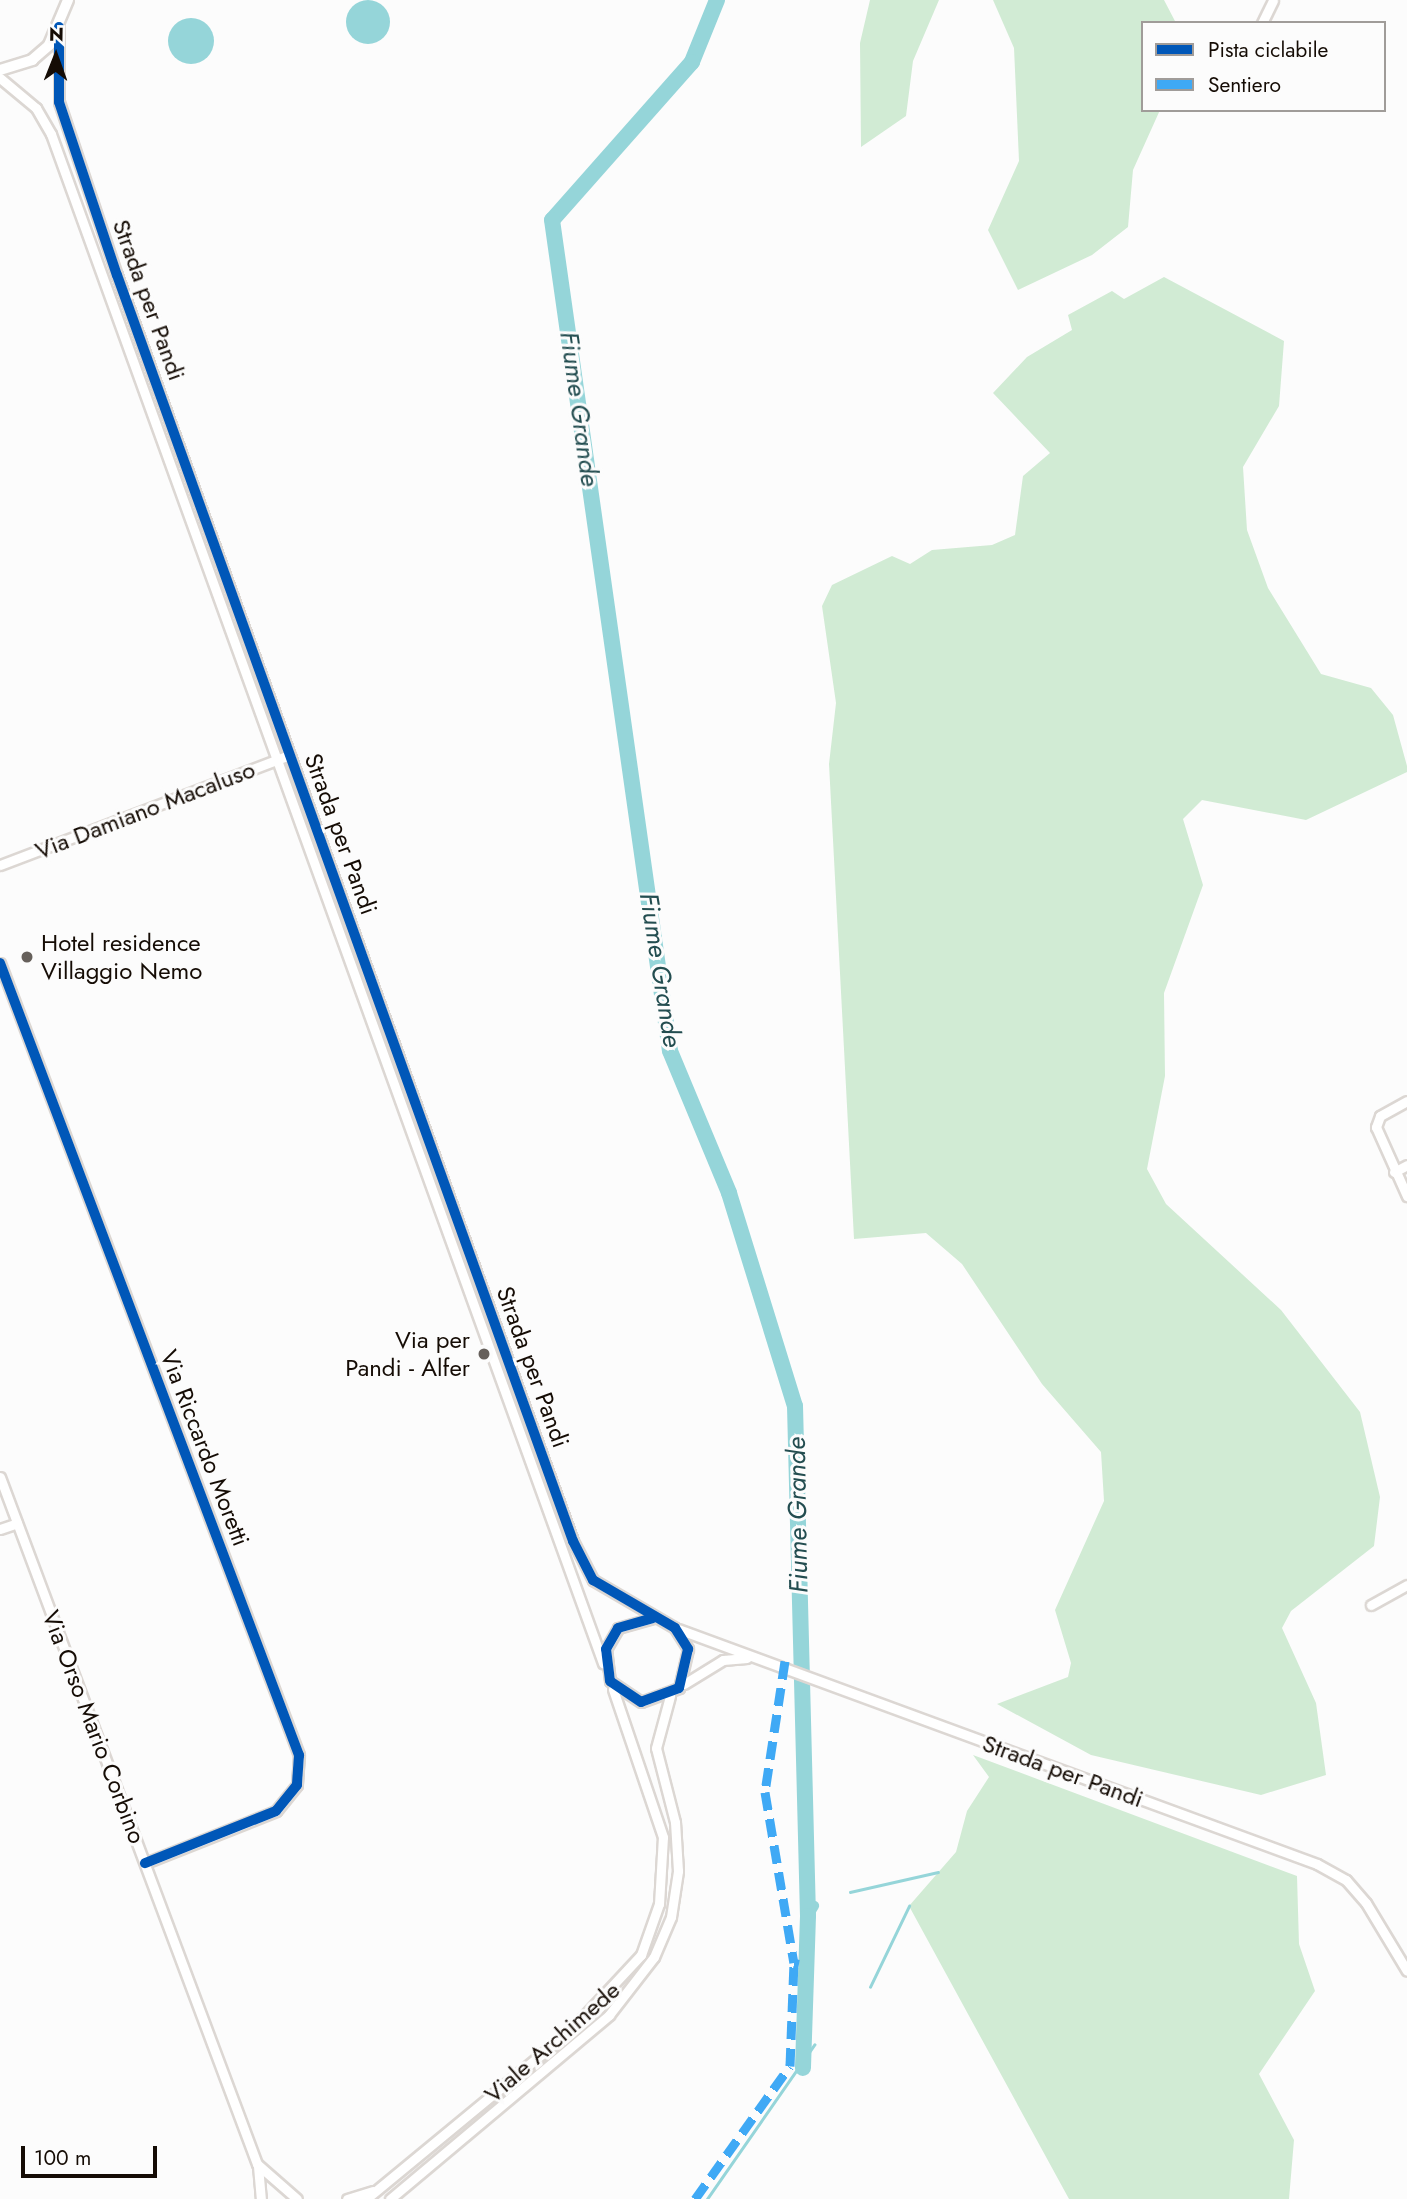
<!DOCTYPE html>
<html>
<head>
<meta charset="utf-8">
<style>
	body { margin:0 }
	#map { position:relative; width:1407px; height:2199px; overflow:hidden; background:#fcfcfc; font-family:Jost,sans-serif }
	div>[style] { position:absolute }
	.green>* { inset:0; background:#d1ebd4 }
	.water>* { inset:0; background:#95d5d9 }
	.round { border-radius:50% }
	.stream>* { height:2.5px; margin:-1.25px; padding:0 1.25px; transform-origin:1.25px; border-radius:1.25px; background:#95d5d9 }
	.canal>* { height:10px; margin:-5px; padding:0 5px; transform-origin:5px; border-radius:5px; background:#95d5d9 }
	.river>* { height:16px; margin:-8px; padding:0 8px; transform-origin:8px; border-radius:8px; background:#95d5d9 }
	.roads { filter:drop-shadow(2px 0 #dcd7d3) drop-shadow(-2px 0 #dcd7d3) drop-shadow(0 2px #dcd7d3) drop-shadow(0 -2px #dcd7d3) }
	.minor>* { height:9px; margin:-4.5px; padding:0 4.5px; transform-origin:4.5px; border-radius:4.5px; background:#fff }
	.tertiary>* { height:10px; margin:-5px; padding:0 5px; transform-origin:5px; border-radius:5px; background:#fff }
	.quiet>* { height:9px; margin-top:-4.5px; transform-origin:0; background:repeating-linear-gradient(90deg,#3fa9f5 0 18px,transparent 0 27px) }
	.cycleway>* { height:10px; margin:-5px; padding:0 5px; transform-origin:5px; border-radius:5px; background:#0057b8 }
	.dots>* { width:19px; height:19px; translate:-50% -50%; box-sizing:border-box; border:4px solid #fcfcfc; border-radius:50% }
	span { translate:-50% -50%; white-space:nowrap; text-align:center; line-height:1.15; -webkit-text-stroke:6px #fcfcfc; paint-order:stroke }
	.street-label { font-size:24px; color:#150c05 }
	.poi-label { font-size:24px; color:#150c05 }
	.left { translate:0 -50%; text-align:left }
	.right { translate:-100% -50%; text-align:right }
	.water-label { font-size:26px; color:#234d50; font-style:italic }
	.legend { position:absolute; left:1141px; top:21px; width:245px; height:91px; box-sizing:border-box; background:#fcfcfc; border:2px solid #a09c99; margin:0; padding:9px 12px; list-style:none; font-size:21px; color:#150c05 }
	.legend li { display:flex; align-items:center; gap:14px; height:35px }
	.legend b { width:35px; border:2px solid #a09c99 }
	.north { position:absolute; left:21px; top:21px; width:70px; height:70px; -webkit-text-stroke:5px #fcfcfc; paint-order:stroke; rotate:1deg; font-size:19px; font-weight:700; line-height:28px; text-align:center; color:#150c05 }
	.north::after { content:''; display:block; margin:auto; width:24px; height:32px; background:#150c05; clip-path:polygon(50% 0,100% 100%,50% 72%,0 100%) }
	.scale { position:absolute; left:21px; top:2146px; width:136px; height:32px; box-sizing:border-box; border:4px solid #150c05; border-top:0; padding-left:9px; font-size:21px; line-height:24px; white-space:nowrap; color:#150c05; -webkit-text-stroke:5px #fcfcfc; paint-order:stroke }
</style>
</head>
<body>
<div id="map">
	<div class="green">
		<i style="clip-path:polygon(870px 0,939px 0,913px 61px,906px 116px,861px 147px,860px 43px)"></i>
		<i style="clip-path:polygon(993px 0,1164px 0,1176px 23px,1143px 23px,1143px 110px,1160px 110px,1133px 170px,1128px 227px,1092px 255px,1018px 290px,988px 230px,1019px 161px,1014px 48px)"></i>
		<i style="clip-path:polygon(1164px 277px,1284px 341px,1279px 406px,1243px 467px,1247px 530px,1268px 588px,1321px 674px,1371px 688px,1393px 715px,1407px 766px,1407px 772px,1306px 820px,1202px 800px,1183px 819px,1203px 885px,1164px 993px,1165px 1076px,1147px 1169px,1166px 1204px,1281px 1310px,1360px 1412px,1380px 1497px,1374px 1546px,1291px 1611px,1282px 1628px,1316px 1703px,1326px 1775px,1261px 1795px,1091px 1755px,997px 1704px,1068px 1677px,1071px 1663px,1055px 1610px,1104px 1501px,1101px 1452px,1042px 1384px,962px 1264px,926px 1233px,854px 1239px,829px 764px,836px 703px,822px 606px,832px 585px,892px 556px,910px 564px,932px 550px,992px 545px,1015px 535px,1023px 476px,1050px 453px,993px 393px,1027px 357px,1072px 330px,1068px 315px,1112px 291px,1124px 299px)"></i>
		<i style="clip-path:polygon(973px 1755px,1297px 1876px,1299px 1944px,1315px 1991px,1259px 2074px,1294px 2140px,1289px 2199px,1069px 2199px,909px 1906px,956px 1852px,967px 1811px,989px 1777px)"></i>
	</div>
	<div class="water">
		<i class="round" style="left:346px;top:0;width:44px;height:44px"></i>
		<i class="round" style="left:168px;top:18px;width:46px;height:46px"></i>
	</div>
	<div class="stream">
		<i style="left:850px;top:1892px;width:90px;rotate:-12.8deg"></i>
		<i style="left:870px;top:1987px;width:90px;rotate:-64.3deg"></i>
		<i style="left:707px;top:2199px;width:188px;rotate:-55.2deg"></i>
	</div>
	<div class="canal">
		<i style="left:808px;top:1916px;width:12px;rotate:-59deg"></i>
	</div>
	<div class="river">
		<i style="left:717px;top:0;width:67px;rotate:112deg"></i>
		<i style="left:692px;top:62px;width:211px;rotate:131.5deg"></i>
		<i style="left:552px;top:220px;width:839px;rotate:81.92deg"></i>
		<i style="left:670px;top:1051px;width:154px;rotate:67.4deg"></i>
		<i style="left:729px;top:1193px;width:223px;rotate:72.8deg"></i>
		<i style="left:795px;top:1406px;width:510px;rotate:88.54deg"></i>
		<i style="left:808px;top:1916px;width:152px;rotate:91.9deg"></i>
	</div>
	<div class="roads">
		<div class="minor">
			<i style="left:1262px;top:23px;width:25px;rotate:-64deg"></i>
			<i style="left:59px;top:27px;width:75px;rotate:90deg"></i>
			<i style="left:59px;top:102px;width:182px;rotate:71.5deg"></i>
			<i style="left:117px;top:275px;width:1346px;rotate:70.19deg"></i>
			<i style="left:573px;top:1541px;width:44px;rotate:62.9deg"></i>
			<i style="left:593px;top:1580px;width:95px;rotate:30.3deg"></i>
			<i style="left:675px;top:1628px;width:25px;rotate:58deg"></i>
			<i style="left:688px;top:1649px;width:40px;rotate:103deg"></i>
			<i style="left:679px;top:1688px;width:40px;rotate:159.8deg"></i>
			<i style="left:641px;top:1702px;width:37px;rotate:-146deg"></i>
			<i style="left:610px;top:1681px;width:32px;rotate:-97deg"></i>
			<i style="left:606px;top:1649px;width:24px;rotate:-60deg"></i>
			<i style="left:618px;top:1628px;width:36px;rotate:-16deg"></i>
			<i style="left:0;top:78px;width:47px;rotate:39.8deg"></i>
			<i style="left:36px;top:108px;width:30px;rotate:60deg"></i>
			<i style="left:51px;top:134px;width:1626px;rotate:70.15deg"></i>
			<i style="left:0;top:865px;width:310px;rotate:-20.8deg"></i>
			<i style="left:0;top:963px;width:847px;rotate:69.32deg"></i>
			<i style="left:299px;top:1755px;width:30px;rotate:94deg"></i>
			<i style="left:297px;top:1785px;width:33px;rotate:129deg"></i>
			<i style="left:276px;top:1811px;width:141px;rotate:158.3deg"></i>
			<i style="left:1407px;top:1101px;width:31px;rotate:151deg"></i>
			<i style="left:1380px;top:1116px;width:12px;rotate:110deg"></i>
			<i style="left:1376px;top:1127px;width:76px;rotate:65.8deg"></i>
			<i style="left:1394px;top:1172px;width:15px;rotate:-28deg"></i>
			<i style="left:0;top:1477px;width:733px;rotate:69.49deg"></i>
			<i style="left:257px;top:2164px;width:53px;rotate:41.2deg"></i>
			<i style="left:0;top:1529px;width:18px;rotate:-19deg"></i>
			<i style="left:1371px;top:1605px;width:41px;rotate:-29.1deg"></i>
			<i style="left:678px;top:1629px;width:681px;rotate:20.19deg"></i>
			<i style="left:1317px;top:1864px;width:33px;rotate:29deg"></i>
			<i style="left:1346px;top:1880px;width:30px;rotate:49deg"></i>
			<i style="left:1366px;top:1903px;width:79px;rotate:58.9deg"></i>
			<i style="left:684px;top:1684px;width:46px;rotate:-31.6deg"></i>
			<i style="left:723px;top:1660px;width:24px;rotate:-5deg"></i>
			<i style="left:258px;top:2166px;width:33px;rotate:85deg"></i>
			<i style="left:347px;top:2199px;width:27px;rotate:-17deg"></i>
			<i style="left:366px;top:2199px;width:266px;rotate:-39.5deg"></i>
			<i style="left:571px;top:2030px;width:103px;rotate:-47deg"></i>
			<i style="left:641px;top:1955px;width:54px;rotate:-70.6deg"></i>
			<i style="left:659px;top:1904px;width:67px;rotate:-86.6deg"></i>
			<i style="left:663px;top:1837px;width:156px;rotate:-108.7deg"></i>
			<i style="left:390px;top:2199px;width:286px;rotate:-40deg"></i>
			<i style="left:609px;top:2015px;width:73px;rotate:-52.2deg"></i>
			<i style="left:654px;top:1957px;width:43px;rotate:-67deg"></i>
			<i style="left:671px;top:1917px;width:47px;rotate:-81.3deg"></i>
			<i style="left:678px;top:1871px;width:49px;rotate:-93.5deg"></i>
			<i style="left:675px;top:1822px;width:76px;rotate:-104.4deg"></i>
			<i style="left:656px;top:1748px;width:54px;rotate:-74.9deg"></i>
		</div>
		<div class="tertiary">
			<i style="left:0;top:70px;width:34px;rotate:-17deg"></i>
			<i style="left:32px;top:60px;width:23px;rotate:-41deg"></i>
			<i style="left:49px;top:45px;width:49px;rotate:-67.1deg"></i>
		</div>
	</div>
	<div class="quiet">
		<i style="left:785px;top:1661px;width:133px;rotate:98.7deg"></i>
		<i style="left:765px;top:1792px;width:173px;rotate:80.4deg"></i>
		<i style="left:695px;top:2199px;width:163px;rotate:-54.5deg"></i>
		<i style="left:790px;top:2066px;width:103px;rotate:-87.8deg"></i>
		<i style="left:794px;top:1963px;width:5px;rotate:11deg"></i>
	</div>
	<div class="cycleway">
		<i style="left:59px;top:27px;width:75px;rotate:90deg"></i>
		<i style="left:59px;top:102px;width:182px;rotate:71.5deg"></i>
		<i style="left:117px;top:275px;width:1346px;rotate:70.19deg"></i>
		<i style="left:573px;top:1541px;width:44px;rotate:62.9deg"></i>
		<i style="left:593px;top:1580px;width:95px;rotate:30.3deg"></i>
		<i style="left:675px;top:1628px;width:25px;rotate:58deg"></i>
		<i style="left:688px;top:1649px;width:40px;rotate:103deg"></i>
		<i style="left:679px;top:1688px;width:40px;rotate:159.8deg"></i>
		<i style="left:641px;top:1702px;width:37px;rotate:-146deg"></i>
		<i style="left:610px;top:1681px;width:32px;rotate:-97deg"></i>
		<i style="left:606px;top:1649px;width:24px;rotate:-60deg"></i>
		<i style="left:618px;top:1628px;width:36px;rotate:-16deg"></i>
		<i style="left:0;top:963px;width:847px;rotate:69.32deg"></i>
		<i style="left:299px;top:1755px;width:30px;rotate:94deg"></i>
		<i style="left:297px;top:1785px;width:33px;rotate:129deg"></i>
		<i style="left:276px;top:1811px;width:141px;rotate:158.3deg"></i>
	</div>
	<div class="dots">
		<i style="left:27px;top:957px;background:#66605b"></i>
		<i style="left:484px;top:1354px;background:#66605b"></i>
	</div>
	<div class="street-label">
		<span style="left:149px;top:300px;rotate:70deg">Strada per Pandi</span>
		<span style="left:145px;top:810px;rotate:-21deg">Via Damiano Macaluso</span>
		<span style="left:341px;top:834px;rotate:70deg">Strada per Pandi</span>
		<span style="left:533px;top:1367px;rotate:70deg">Strada per Pandi</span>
		<span style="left:205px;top:1448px;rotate:69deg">Via Riccardo Moretti</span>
		<span style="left:94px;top:1727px;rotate:69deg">Via Orso Mario Corbino</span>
		<span style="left:1063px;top:1771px;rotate:20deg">Strada per Pandi</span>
		<span style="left:552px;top:2042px;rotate:-41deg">Viale Archimede</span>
	</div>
	<div class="poi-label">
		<span class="left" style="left:41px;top:957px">Hotel residence<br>Villaggio Nemo</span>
		<span class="right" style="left:470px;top:1354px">Via per<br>Pandi - Alfer</span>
	</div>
	<div class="water-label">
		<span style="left:579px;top:409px;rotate:82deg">Fiume Grande</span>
		<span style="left:660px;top:970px;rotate:81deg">Fiume Grande</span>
		<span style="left:798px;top:1515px;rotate:-91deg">Fiume Grande</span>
	</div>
	<ul class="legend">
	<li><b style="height:9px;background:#0057b8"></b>Pista ciclabile</li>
	<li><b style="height:9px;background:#3fa9f5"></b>Sentiero</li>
	</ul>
	<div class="north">N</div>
	<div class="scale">100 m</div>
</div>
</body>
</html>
